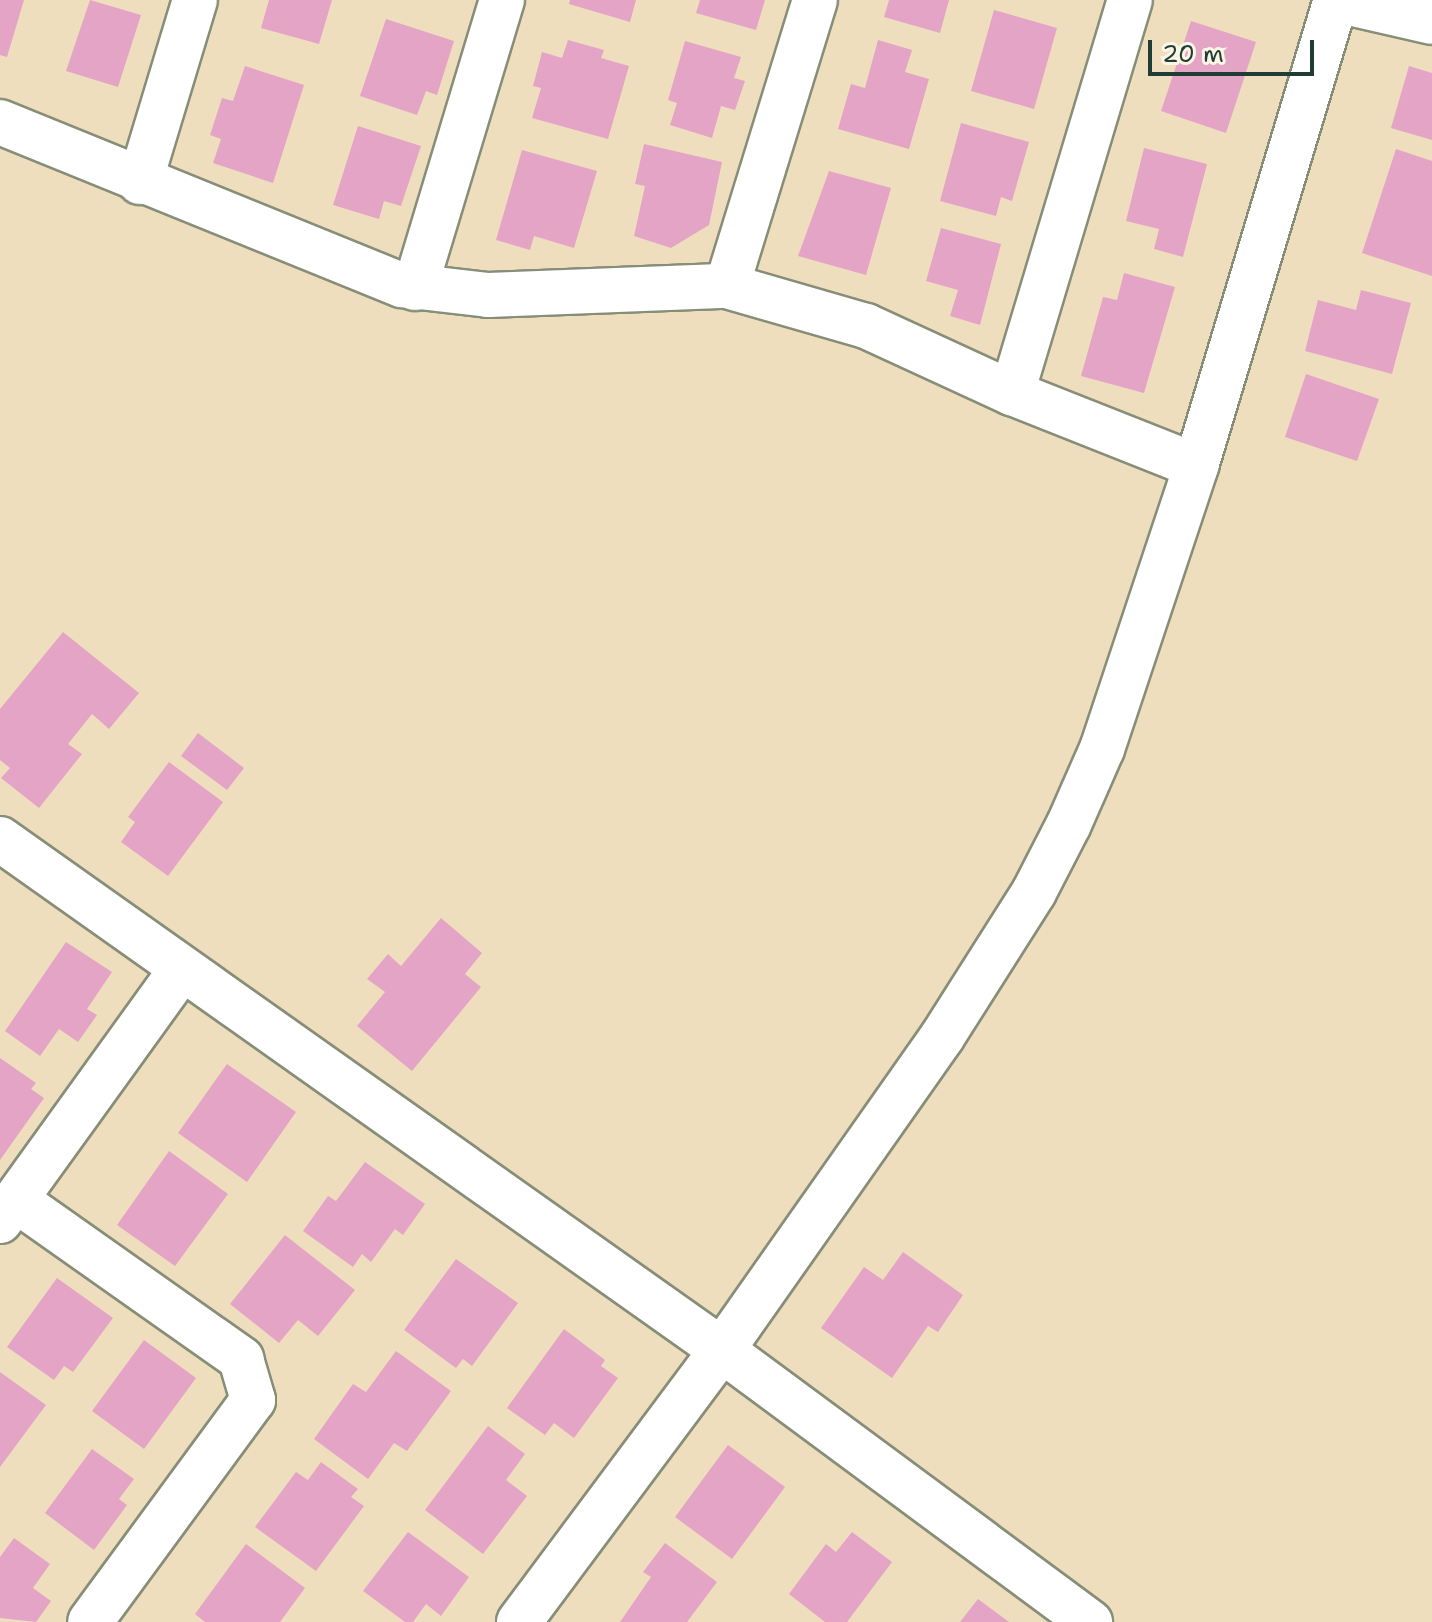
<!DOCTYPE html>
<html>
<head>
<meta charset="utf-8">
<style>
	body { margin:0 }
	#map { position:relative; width:1432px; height:1622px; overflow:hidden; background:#efdebd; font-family:"Shantell Sans",sans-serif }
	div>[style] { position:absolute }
	.building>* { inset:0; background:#e4a4c6 }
	.roads { filter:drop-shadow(2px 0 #878e78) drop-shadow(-2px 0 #878e78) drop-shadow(0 2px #878e78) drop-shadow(0 -2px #878e78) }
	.street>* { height:44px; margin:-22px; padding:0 22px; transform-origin:22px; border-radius:22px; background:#fff }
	span { translate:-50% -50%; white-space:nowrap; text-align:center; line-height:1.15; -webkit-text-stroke:8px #fcf5e5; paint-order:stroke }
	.scale { position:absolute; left:1148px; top:40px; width:166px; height:36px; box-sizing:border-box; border:4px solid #1f3d34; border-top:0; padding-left:10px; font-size:24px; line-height:28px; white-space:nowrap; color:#1f3d34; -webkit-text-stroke:6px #fcf5e5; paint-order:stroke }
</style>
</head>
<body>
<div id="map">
	<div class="building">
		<i style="clip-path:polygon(0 0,24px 0,7px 57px,0 55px)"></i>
		<i style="clip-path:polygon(90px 0,141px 15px,118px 87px,66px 71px)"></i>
		<i style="clip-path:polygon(269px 0,332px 0,319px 44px,261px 28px)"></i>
		<i style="clip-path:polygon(570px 0,636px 0,630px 22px,569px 4px)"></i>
		<i style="clip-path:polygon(700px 0,765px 0,756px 30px,696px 13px)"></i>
		<i style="clip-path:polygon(889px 0,949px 0,940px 33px,884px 17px)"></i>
		<i style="clip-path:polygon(994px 10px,1057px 28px,1034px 109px,971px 91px)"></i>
		<i style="clip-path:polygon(386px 19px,454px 41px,437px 95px,426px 91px,417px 115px,360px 96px)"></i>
		<i style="clip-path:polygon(1191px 21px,1256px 42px,1226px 133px,1161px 111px)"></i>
		<i style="clip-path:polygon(568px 40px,604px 50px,601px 58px,629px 66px,608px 139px,532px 118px,541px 88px,533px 86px,542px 52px,562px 58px)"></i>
		<i style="clip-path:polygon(878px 40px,912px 50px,905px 72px,929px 79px,909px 149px,838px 129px,851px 84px,865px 88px)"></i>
		<i style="clip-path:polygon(685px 41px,741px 57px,734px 78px,745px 81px,735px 110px,721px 106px,712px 138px,670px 125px,677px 103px,668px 100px)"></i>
		<i style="clip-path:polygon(245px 66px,304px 85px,273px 183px,213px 163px,221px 139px,210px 135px,222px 98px,233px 101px)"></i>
		<i style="clip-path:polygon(1409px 66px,1432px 73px,1432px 140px,1391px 128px)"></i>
		<i style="clip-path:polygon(961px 123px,1029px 142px,1012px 201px,1001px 197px,996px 216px,940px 201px)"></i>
		<i style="clip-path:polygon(358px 126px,421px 146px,401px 206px,384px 201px,379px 219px,333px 205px)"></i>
		<i style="clip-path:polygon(644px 144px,722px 162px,709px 225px,671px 248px,634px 236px,645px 186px,635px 184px)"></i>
		<i style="clip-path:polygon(1144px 148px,1207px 164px,1183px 257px,1154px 249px,1159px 229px,1126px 221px)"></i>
		<i style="clip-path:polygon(1396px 149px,1432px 161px,1432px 276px,1362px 253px)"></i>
		<i style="clip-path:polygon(522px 150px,597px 171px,574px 248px,534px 236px,530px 250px,496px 240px)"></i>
		<i style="clip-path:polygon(829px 171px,891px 188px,866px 275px,798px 256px)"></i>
		<i style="clip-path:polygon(941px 228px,1001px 244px,980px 325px,950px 316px,958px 290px,926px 281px)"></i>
		<i style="clip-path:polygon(1124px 273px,1175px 287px,1144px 393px,1081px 376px,1103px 297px,1117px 300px)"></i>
		<i style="clip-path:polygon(1361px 290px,1411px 303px,1392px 374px,1305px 351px,1318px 300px,1356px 310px)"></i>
		<i style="clip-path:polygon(1306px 374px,1379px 399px,1357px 461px,1285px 437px)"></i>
		<i style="clip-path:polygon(63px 632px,139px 693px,109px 729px,92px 714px,68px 744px,82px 754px,39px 808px,1px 778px,10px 768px,0 760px,0 709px)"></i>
		<i style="clip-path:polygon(198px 733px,244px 768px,227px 790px,181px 756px)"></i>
		<i style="clip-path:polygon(169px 762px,223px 802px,168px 876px,121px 842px,135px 822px,128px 817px)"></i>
		<i style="clip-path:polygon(441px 918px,482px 953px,465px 974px,481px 987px,412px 1071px,357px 1026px,385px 992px,367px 979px,388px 954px,401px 966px)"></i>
		<i style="clip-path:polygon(66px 942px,112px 972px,87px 1009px,97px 1015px,78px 1042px,59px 1029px,40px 1056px,5px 1031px)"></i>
		<i style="clip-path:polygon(0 1058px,36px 1083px,31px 1089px,44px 1098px,0 1160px)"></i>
		<i style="clip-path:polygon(227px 1064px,296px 1112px,247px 1182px,178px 1133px)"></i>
		<i style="clip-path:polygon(169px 1151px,228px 1194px,175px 1266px,117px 1225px)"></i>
		<i style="clip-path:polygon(365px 1162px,425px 1204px,403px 1235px,395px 1229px,371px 1262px,362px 1254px,353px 1267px,303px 1231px,328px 1196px,336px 1201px)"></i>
		<i style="clip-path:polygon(285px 1235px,355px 1290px,318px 1336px,298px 1320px,279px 1343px,230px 1304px)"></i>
		<i style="clip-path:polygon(903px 1252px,963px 1295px,938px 1332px,928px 1326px,892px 1378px,821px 1328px,864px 1267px,883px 1280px)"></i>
		<i style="clip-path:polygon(456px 1259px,518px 1303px,472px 1366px,463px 1359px,456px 1368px,404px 1330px)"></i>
		<i style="clip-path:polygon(57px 1278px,113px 1318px,73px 1372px,64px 1366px,54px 1380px,7px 1347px)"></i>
		<i style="clip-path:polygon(564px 1329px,605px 1360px,601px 1366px,618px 1378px,574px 1438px,554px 1423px,545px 1435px,507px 1408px)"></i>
		<i style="clip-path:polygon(144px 1340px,196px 1378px,144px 1449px,92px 1411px)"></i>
		<i style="clip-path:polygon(396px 1351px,451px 1391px,407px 1451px,394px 1443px,368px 1479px,314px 1439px,353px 1384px,366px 1392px)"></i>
		<i style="clip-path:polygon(0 1372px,46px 1405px,0 1467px)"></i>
		<i style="clip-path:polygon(488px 1426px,525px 1454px,506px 1480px,527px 1496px,483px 1554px,425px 1510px)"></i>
		<i style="clip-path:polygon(728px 1445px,785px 1487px,732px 1559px,675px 1517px)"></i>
		<i style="clip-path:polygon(92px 1449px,134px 1479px,119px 1499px,127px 1505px,94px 1550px,45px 1513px)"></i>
		<i style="clip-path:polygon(321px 1462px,358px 1489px,351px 1497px,364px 1506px,316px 1571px,255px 1527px,296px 1472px,308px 1480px)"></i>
		<i style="clip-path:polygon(408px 1532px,469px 1577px,441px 1616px,426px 1604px,413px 1622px,405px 1622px,363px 1591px)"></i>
		<i style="clip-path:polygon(852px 1532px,892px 1562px,847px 1622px,825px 1622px,789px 1594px,826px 1544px,836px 1552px)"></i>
		<i style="clip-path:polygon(14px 1538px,50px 1564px,33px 1588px,51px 1601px,36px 1622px,0 1618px,0 1557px)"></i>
		<i style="clip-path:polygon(665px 1543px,717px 1582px,687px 1622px,620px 1622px,651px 1577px,643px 1572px)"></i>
		<i style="clip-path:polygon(246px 1544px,305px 1588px,280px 1622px,205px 1622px,195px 1614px)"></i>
		<i style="clip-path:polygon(978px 1599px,1009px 1622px,960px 1622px)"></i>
	</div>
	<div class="roads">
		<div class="street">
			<i style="left:0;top:122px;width:434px;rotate:22.1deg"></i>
			<i style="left:402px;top:285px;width:87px;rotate:6.6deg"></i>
			<i style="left:488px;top:295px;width:239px;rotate:-2.2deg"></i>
			<i style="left:727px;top:286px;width:145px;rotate:16.1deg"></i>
			<i style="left:866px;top:326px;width:161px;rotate:24.7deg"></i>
			<i style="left:1012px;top:393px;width:198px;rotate:21.6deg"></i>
			<i style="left:140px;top:182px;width:190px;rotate:-73.2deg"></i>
			<i style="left:727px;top:286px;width:299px;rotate:-72.9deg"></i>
			<i style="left:415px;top:288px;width:301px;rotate:-73.2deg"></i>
			<i style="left:1012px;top:393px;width:410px;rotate:-73.3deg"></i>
			<i style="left:0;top:839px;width:885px;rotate:35.29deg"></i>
			<i style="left:722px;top:1350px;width:458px;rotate:36.5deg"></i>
			<i style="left:16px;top:1200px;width:276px;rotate:35.2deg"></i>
			<i style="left:241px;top:1359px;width:43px;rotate:73.7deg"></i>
			<i style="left:253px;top:1400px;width:275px;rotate:126.3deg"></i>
			<i style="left:0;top:1221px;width:308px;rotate:-54.2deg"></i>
			<i style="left:519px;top:1622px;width:339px;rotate:-53.3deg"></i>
			<i style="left:722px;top:1350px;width:383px;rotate:-54.9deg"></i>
			<i style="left:942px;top:1037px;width:172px;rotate:-57.6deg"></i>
			<i style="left:1034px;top:892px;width:76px;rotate:-62.8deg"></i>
			<i style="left:1069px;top:824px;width:82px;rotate:-66.3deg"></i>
			<i style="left:1102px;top:749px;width:298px;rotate:-71.6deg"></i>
			<i style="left:1196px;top:466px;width:487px;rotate:-73.3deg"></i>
			<i style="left:1336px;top:0;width:98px;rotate:12.9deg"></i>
		</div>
	</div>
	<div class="scale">20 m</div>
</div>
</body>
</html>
